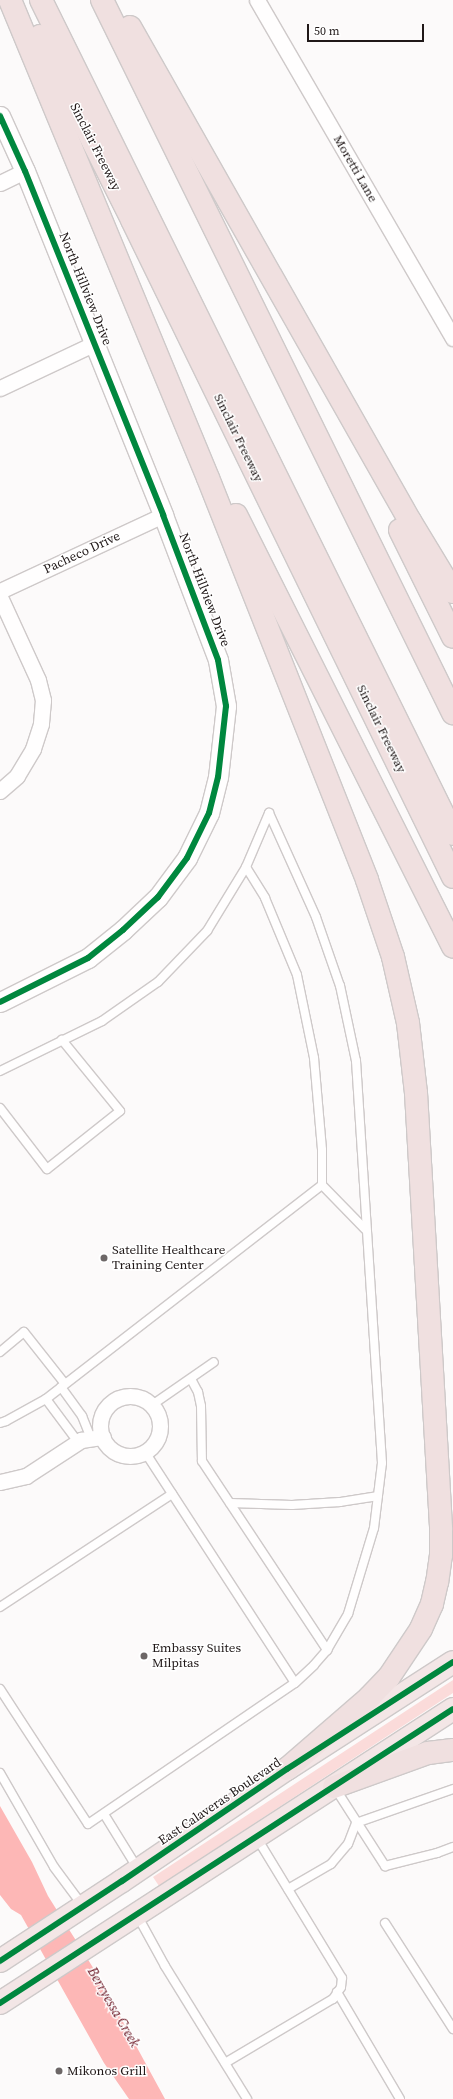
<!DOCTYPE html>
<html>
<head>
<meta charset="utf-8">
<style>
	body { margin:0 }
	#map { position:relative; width:453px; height:2099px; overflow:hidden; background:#fcfafa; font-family:"Source Serif 4",serif }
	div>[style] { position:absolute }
	.green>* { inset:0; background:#fbdbda }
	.water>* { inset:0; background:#fdb7b6 }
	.roads { filter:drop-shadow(1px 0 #cec9c9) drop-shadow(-1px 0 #cec9c9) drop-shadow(0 1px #cec9c9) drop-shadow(0 -1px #cec9c9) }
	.service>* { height:8px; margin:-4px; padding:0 4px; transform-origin:4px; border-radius:4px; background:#fffefe }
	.minor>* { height:15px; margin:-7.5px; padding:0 7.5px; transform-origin:7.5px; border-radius:7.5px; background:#fffefe }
	.minor>.ring { margin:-7.5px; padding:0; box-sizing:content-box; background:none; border:15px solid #fffefe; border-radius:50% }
	.tertiary>* { height:19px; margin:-9.5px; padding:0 9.5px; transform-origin:9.5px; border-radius:9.5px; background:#fffefe }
	.trunk>* { height:22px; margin:-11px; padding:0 11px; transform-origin:11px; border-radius:11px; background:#f3e6e6 }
	.motorway>* { height:22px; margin:-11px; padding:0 11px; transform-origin:11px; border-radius:11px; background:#f0e0e0 }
	.cycleway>* { height:6px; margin:-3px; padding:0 3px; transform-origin:3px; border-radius:3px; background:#00873e }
	.dots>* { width:11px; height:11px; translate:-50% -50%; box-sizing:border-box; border:2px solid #fff; border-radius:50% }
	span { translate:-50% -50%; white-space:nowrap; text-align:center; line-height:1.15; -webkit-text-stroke:3px #fff; paint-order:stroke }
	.street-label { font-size:13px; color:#201818 }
	.poi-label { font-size:13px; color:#201818 }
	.left { translate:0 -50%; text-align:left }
	.water-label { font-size:14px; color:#620816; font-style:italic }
	.scale { position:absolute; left:307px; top:24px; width:117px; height:18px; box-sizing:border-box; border:2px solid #201818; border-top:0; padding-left:5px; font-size:12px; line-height:14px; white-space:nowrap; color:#201818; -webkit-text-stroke:3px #fff; paint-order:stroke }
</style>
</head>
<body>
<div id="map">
	<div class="green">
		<i style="clip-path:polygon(453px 1680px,453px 1693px,296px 1796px,159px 1886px,153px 1877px)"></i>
	</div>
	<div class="water">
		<i style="clip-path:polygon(0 1806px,32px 1862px,48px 1896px,97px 1974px,165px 2099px,129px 2099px,104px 2063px,21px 1915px,11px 1909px,0 1895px)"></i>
	</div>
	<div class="roads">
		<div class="service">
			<i style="left:246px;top:867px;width:36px;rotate:58deg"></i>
			<i style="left:265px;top:898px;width:83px;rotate:67.4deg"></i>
			<i style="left:297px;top:975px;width:85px;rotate:78.4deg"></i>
			<i style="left:314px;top:1058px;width:92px;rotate:85deg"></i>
			<i style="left:322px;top:1150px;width:35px;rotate:90deg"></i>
			<i style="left:0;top:1071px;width:114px;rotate:-26.1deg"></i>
			<i style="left:102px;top:1021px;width:68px;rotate:-34.9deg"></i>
			<i style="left:158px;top:982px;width:71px;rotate:-46.1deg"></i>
			<i style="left:207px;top:931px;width:75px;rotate:-58.6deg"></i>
			<i style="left:246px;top:867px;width:59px;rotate:-66.9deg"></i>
			<i style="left:0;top:1108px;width:77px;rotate:52.4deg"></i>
			<i style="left:47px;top:1169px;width:93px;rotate:-38.5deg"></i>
			<i style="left:120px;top:1111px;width:92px;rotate:-129.2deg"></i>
			<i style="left:0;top:1352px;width:31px;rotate:-40deg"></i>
			<i style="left:24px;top:1332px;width:66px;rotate:51.7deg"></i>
			<i style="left:191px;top:1379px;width:15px;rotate:62deg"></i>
			<i style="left:198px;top:1392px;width:14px;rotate:78deg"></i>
			<i style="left:201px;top:1406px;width:55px;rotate:89deg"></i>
			<i style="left:202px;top:1461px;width:227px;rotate:56.5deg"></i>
			<i style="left:61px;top:1387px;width:36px;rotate:54deg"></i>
			<i style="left:82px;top:1416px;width:24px;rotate:68deg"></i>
			<i style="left:46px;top:1399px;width:54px;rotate:53.3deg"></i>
			<i style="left:152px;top:1405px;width:75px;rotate:-34.7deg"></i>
			<i style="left:0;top:1423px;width:6px;rotate:-18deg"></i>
			<i style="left:6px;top:1421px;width:46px;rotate:-28.8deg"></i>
			<i style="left:46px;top:1399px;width:349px;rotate:-37.8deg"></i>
			<i style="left:322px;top:1185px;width:62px;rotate:45.7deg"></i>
			<i style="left:145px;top:1452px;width:275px;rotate:57deg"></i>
			<i style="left:230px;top:1503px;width:62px;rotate:1.8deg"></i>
			<i style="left:292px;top:1505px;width:48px;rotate:-3.6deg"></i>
			<i style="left:340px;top:1502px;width:38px;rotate:-9deg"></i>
			<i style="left:0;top:1607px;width:206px;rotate:-33.3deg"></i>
			<i style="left:0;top:1689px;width:161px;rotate:56.9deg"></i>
			<i style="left:88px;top:1824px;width:250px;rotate:-34.3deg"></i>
			<i style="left:295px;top:1683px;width:26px;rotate:-43deg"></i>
			<i style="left:314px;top:1665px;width:20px;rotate:-49deg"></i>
			<i style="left:327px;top:1650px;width:42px;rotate:-59.7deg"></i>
			<i style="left:348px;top:1614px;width:90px;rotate:-73.2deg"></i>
			<i style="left:374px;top:1528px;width:65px;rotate:-83deg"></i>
			<i style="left:382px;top:1463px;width:403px;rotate:-93.7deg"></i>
			<i style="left:356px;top:1061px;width:77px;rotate:-102deg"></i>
			<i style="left:340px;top:986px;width:73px;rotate:-109.2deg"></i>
			<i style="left:316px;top:917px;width:114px;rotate:-114.3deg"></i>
			<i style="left:0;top:1773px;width:108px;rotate:60.1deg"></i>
			<i style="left:54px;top:1867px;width:49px;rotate:53.4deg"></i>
			<i style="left:335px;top:1788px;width:93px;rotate:57.3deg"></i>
			<i style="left:385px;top:1866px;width:54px;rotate:-14deg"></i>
			<i style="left:437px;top:1853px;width:17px;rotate:-21deg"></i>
			<i style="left:104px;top:1814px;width:65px;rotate:58.3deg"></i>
			<i style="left:288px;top:1889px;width:50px;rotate:-30.2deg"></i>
			<i style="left:331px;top:1864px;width:26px;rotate:-50deg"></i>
			<i style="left:348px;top:1844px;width:22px;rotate:-69deg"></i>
			<i style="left:356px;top:1823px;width:103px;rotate:-19.3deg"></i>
			<i style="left:137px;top:1915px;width:58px;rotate:61.2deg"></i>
			<i style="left:165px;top:1966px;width:156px;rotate:58.3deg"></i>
			<i style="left:385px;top:1923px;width:126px;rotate:57.3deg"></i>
			<i style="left:337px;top:1992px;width:124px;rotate:59.5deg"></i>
			<i style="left:225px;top:2063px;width:126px;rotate:-30.7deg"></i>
			<i style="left:333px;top:1999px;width:14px;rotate:-56deg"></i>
			<i style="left:341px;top:1987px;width:9px;rotate:-84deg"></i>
			<i style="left:342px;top:1978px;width:164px;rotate:-121.3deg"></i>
		</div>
		<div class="minor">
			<i style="left:257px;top:0;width:391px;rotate:59.9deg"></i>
			<i style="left:0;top:183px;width:28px;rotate:-26deg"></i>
			<i style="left:0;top:388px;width:105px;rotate:-25.3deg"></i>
			<i style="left:0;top:591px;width:180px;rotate:-25deg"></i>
			<i style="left:0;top:597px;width:91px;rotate:65.4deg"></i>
			<i style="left:38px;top:680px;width:21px;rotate:76deg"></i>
			<i style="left:43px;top:700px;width:24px;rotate:95deg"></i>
			<i style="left:41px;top:724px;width:26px;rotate:108deg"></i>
			<i style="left:33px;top:749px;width:31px;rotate:121deg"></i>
			<i style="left:17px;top:776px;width:23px;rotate:139deg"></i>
			<i class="ring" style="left:100px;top:1396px;width:45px;height:45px"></i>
			<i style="left:0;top:1482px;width:27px;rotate:-13deg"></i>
			<i style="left:26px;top:1476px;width:66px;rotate:-33.2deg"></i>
			<i style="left:81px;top:1440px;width:22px;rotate:-8deg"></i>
		</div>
		<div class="tertiary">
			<i style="left:0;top:116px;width:60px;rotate:65.6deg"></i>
			<i style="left:25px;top:171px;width:371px;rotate:68.1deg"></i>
			<i style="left:163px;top:515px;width:155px;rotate:69.2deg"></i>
			<i style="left:218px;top:660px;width:47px;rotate:80.1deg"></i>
			<i style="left:226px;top:706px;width:71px;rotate:96.4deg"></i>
			<i style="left:218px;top:777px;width:37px;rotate:104deg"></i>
			<i style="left:209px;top:813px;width:50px;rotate:116.1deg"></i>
			<i style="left:187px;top:858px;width:49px;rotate:126.6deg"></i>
			<i style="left:158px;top:897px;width:48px;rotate:136.7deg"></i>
			<i style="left:123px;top:930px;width:45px;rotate:141.3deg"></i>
			<i style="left:88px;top:958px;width:98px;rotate:153.4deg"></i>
		</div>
		<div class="trunk">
			<i style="left:0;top:1961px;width:146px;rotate:-33.3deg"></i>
			<i style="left:122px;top:1881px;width:199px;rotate:-34.2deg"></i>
			<i style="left:287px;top:1769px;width:197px;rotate:-32.8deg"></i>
			<i style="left:0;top:2003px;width:540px;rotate:-32.98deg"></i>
		</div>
		<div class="motorway">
			<i style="left:10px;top:0;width:517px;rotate:67.5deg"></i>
			<i style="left:208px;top:478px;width:432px;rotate:68.4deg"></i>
			<i style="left:367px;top:880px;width:81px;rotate:71.3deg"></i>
			<i style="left:393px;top:957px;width:68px;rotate:77.2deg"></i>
			<i style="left:408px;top:1023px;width:70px;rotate:83.5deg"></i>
			<i style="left:416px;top:1093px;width:437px;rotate:86.7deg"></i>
			<i style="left:441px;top:1529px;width:26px;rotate:90deg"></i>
			<i style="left:441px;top:1555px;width:27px;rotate:98deg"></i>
			<i style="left:437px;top:1582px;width:23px;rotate:103deg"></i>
			<i style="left:432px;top:1604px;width:27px;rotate:114deg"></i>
			<i style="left:421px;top:1629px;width:58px;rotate:123.7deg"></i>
			<i style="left:389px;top:1677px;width:28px;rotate:134deg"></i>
			<i style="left:370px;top:1697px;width:110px;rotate:139.1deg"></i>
			<i style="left:41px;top:0;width:930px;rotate:63.71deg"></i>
			<i style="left:102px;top:0;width:795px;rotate:63.79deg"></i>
			<i style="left:130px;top:27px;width:568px;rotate:60.46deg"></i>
			<i style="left:410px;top:521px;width:83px;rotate:58.8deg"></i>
			<i style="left:40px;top:36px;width:206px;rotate:63.4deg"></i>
			<i style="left:132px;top:220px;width:731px;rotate:63.96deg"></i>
			<i style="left:236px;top:515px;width:483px;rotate:63.3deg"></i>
			<i style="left:400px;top:530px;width:119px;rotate:63.6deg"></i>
			<i style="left:334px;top:1787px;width:100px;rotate:-19.9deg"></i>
			<i style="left:428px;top:1753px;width:25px;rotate:-7deg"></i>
		</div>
	</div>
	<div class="cycleway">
		<i style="left:0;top:116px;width:60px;rotate:65.6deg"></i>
		<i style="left:25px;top:171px;width:371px;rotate:68.1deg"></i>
		<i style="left:163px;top:515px;width:155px;rotate:69.2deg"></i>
		<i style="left:218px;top:660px;width:47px;rotate:80.1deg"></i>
		<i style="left:226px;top:706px;width:71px;rotate:96.4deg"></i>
		<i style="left:218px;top:777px;width:37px;rotate:104deg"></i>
		<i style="left:209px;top:813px;width:50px;rotate:116.1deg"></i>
		<i style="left:187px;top:858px;width:49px;rotate:126.6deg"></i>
		<i style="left:158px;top:897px;width:48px;rotate:136.7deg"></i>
		<i style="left:123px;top:930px;width:45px;rotate:141.3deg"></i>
		<i style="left:88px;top:958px;width:98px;rotate:153.4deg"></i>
		<i style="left:0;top:1961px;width:146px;rotate:-33.3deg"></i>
		<i style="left:122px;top:1881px;width:199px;rotate:-34.2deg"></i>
		<i style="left:287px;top:1769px;width:197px;rotate:-32.8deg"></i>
		<i style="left:0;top:2003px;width:540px;rotate:-32.98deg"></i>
	</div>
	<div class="dots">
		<i style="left:104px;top:1258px;background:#6d6767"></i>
		<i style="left:144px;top:1656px;background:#6d6767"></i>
		<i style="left:59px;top:2071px;background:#6d6767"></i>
	</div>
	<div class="street-label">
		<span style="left:95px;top:147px;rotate:63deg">Sinclair Freeway</span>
		<span style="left:355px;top:169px;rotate:60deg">Moretti Lane</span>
		<span style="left:85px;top:289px;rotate:68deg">North Hillview Drive</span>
		<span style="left:238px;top:438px;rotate:64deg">Sinclair Freeway</span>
		<span style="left:82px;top:553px;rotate:-25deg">Pacheco Drive</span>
		<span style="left:204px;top:590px;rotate:69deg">North Hillview Drive</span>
		<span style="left:381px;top:729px;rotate:64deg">Sinclair Freeway</span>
		<span style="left:220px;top:1802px;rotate:-34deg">East Calaveras Boulevard</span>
	</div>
	<div class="poi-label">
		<span class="left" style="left:112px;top:1258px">Satellite Healthcare<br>Training Center</span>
		<span class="left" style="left:152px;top:1656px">Embassy Suites<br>Milpitas</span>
		<span class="left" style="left:67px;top:2071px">Mikonos Grill</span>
	</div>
	<div class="water-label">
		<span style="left:114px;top:2007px;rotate:60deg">Berryessa Creek</span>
	</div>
	<div class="scale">50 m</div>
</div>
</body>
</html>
